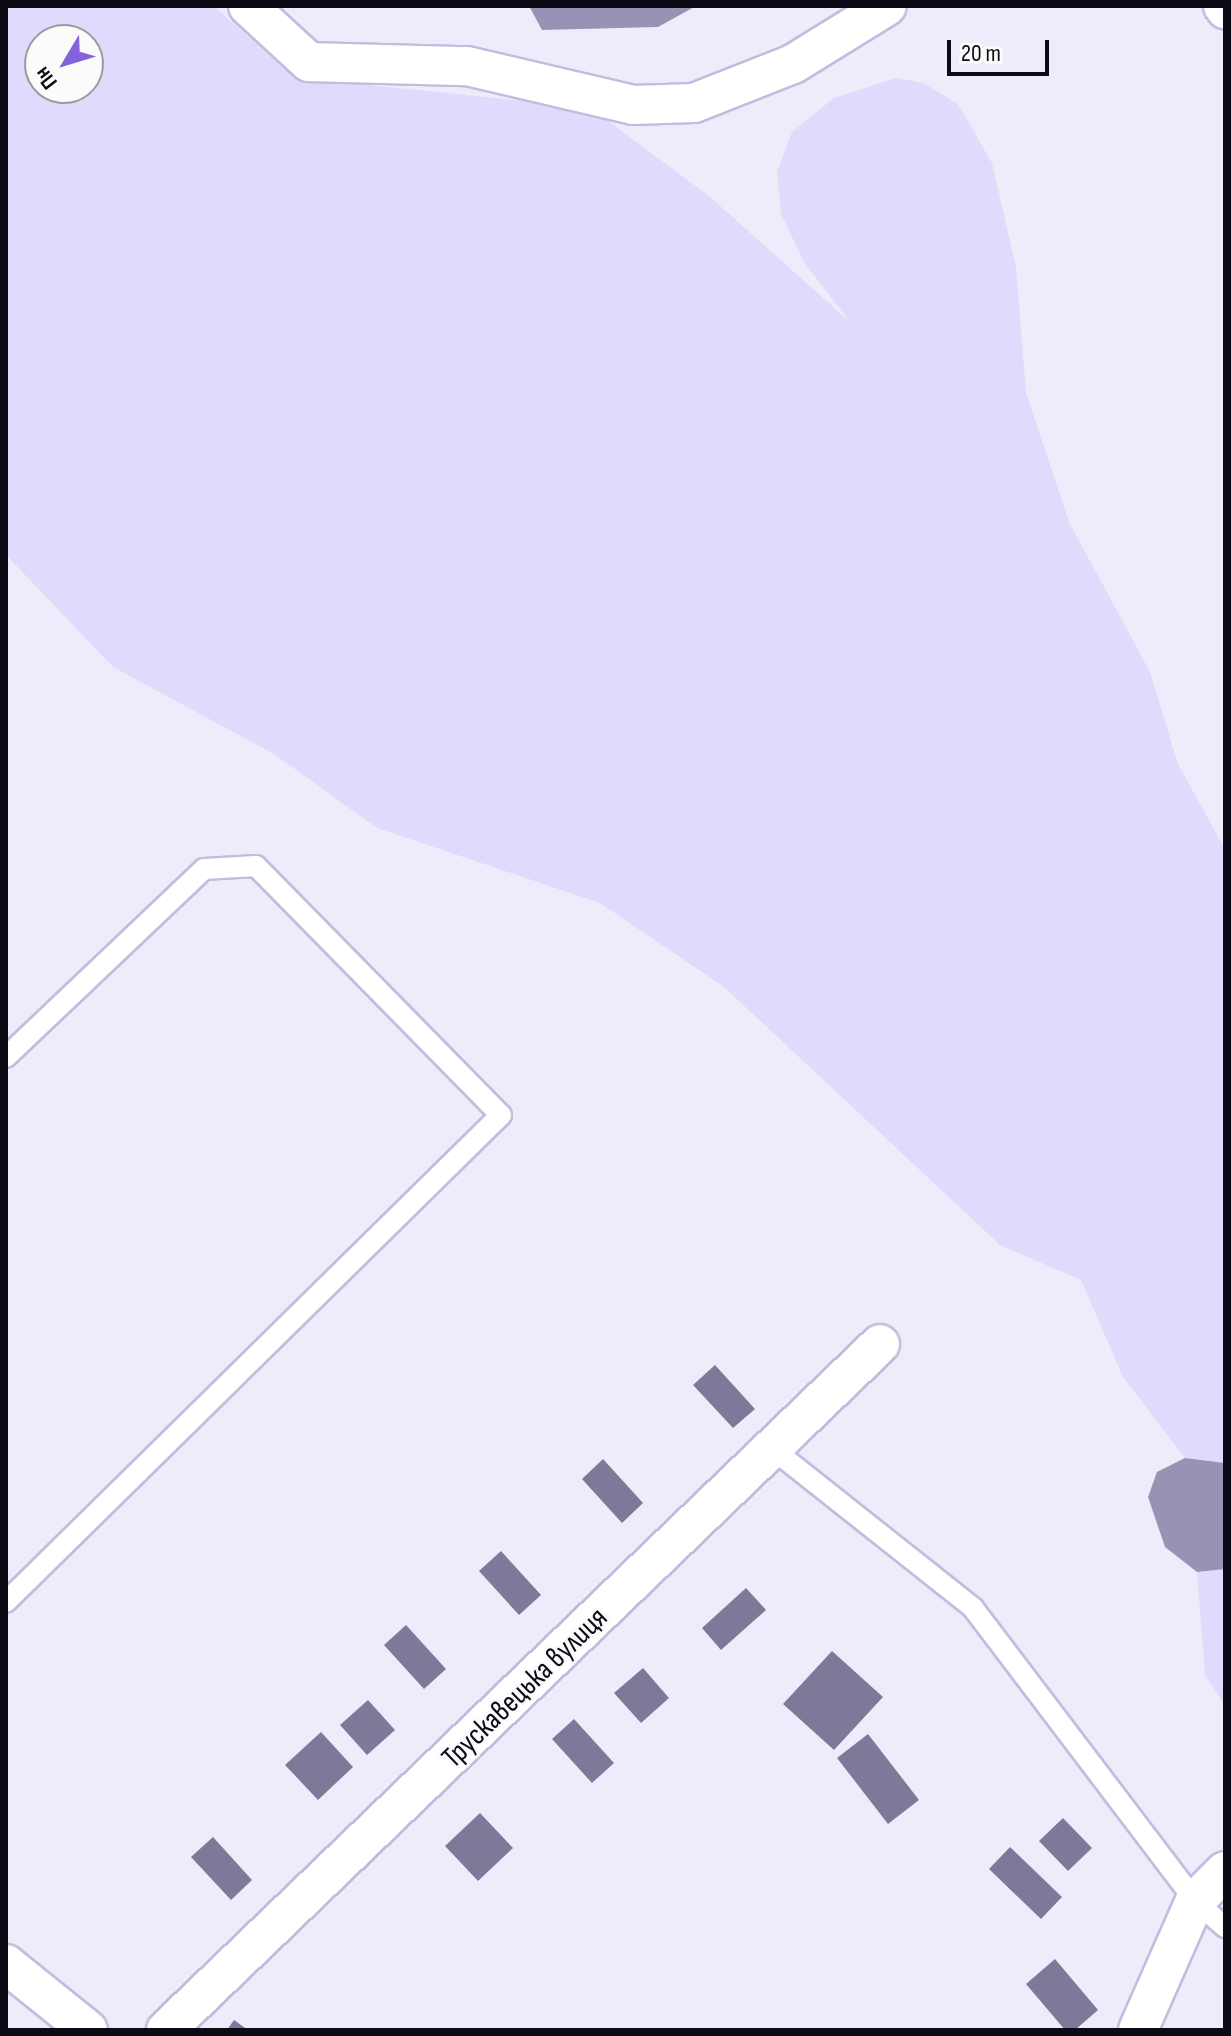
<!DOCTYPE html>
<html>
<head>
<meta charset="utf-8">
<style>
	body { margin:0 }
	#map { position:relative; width:1231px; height:2036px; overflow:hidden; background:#eeecfa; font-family:"Sofia Sans Condensed",sans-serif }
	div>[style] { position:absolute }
	.green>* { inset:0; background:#e0dbfc }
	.water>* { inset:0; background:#9892b5 }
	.building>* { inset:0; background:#7e7998 }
	.roads { filter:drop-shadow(2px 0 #c2bddf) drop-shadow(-2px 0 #c2bddf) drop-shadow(0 2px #c2bddf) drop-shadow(0 -2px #c2bddf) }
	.service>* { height:20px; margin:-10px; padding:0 10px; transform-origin:10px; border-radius:10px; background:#fff }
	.minor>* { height:38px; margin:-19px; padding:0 19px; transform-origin:19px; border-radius:19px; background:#fff }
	span { translate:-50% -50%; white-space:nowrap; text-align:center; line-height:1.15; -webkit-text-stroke:6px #fbfbfb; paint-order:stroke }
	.street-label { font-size:30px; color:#0c0a15 }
	.frame { position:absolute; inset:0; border:8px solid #0c0a15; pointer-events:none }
	.north { position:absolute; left:24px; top:24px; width:80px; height:80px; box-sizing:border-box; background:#fbfbfb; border:2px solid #9b9b9f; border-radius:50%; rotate:232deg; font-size:22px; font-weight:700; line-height:32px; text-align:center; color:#0c0a15 }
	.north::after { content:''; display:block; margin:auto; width:28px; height:36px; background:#8462dd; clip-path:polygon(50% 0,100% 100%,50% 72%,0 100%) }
	.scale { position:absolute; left:947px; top:40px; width:102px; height:36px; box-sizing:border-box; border:4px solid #0c0a15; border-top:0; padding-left:10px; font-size:24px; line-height:28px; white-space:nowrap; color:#0c0a15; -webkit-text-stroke:6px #fbfbfb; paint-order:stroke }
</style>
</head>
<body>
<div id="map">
	<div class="green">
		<i style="clip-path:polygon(evenodd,6px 6px,214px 6px,293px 77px,591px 108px,709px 196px,849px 321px,804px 262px,781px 214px,777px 172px,792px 132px,834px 98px,896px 78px,923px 83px,958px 104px,992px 163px,1016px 267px,1026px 393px,1069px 522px,1150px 672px,1178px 764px,1225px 849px,1225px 1463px,1185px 1458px,1123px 1377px,1081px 1280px,1000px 1245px,724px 987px,600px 903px,377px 828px,274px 754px,113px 667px,6px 555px,6px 6px,40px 40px,88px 40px,88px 88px,40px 88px,40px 40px)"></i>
		<i style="clip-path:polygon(1225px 1569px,1225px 1705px,1205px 1675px,1197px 1572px)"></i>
	</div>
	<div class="water">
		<i style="clip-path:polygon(529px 6px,696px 6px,658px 27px,542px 30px)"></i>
		<i style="clip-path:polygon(1185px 1458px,1225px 1463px,1225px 1569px,1197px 1572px,1165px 1547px,1148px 1497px,1157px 1472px)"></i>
	</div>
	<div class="building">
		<i style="clip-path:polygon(715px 1365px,755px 1409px,733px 1428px,693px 1385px)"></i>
		<i style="clip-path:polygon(603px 1459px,643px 1503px,622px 1523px,582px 1479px)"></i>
		<i style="clip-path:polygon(501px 1551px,541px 1595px,519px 1615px,479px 1571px)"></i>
		<i style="clip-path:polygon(746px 1588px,766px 1610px,721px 1650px,702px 1628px)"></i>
		<i style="clip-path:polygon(406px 1625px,446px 1669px,424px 1689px,384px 1645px)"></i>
		<i style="clip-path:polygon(832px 1651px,883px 1697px,834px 1750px,783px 1704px)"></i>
		<i style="clip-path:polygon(643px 1668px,669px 1698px,641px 1723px,614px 1693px)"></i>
		<i style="clip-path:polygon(368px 1700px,395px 1730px,367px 1755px,340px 1725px)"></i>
		<i style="clip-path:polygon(574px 1719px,614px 1763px,592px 1783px,552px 1739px)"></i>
		<i style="clip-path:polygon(321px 1732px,353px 1767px,318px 1800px,285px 1765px)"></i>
		<i style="clip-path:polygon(868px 1734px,919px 1800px,888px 1824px,837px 1758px)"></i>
		<i style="clip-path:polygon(480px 1813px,513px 1848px,478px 1881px,445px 1846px)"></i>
		<i style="clip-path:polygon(1063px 1818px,1092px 1848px,1068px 1871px,1039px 1841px)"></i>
		<i style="clip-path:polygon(213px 1837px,252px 1880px,231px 1900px,191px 1857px)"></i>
		<i style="clip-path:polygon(1010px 1847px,1062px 1897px,1041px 1919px,989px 1869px)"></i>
		<i style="clip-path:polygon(1055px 1959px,1098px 2010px,1075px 2030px,1065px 2030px,1026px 1984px)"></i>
		<i style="clip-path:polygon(234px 2020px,248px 2030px,227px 2030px)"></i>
	</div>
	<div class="roads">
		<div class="service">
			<i style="left:6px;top:1057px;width:273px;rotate:-43.5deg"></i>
			<i style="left:204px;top:869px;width:52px;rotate:-3.3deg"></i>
			<i style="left:256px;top:866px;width:349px;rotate:45.5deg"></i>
			<i style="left:501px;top:1115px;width:694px;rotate:135.47deg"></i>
			<i style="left:774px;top:1450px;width:254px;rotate:38.4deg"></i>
			<i style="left:973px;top:1608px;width:368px;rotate:52.8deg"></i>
			<i style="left:1195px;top:1901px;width:40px;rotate:41deg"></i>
		</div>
		<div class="minor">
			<i style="left:248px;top:6px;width:83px;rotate:42.6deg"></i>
			<i style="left:309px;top:62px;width:158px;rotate:1.5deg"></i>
			<i style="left:467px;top:66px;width:171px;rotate:13.2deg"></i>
			<i style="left:633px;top:105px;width:61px;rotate:-1.9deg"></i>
			<i style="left:694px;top:103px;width:106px;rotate:-21.5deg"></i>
			<i style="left:793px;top:64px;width:110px;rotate:-31.7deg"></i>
			<i style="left:1223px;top:6px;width:4px;rotate:56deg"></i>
			<i style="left:6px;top:1964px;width:105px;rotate:38.8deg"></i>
			<i style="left:166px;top:2030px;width:990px;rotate:-43.85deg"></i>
			<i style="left:1138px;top:2030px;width:141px;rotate:-66.2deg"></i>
			<i style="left:1195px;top:1901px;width:42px;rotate:-45deg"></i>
		</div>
	</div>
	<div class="street-label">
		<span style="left:525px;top:1688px;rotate:-44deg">Трускавецька вулиця</span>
	</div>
	<div class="frame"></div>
	<div class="north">Пн</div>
	<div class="scale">20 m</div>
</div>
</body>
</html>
